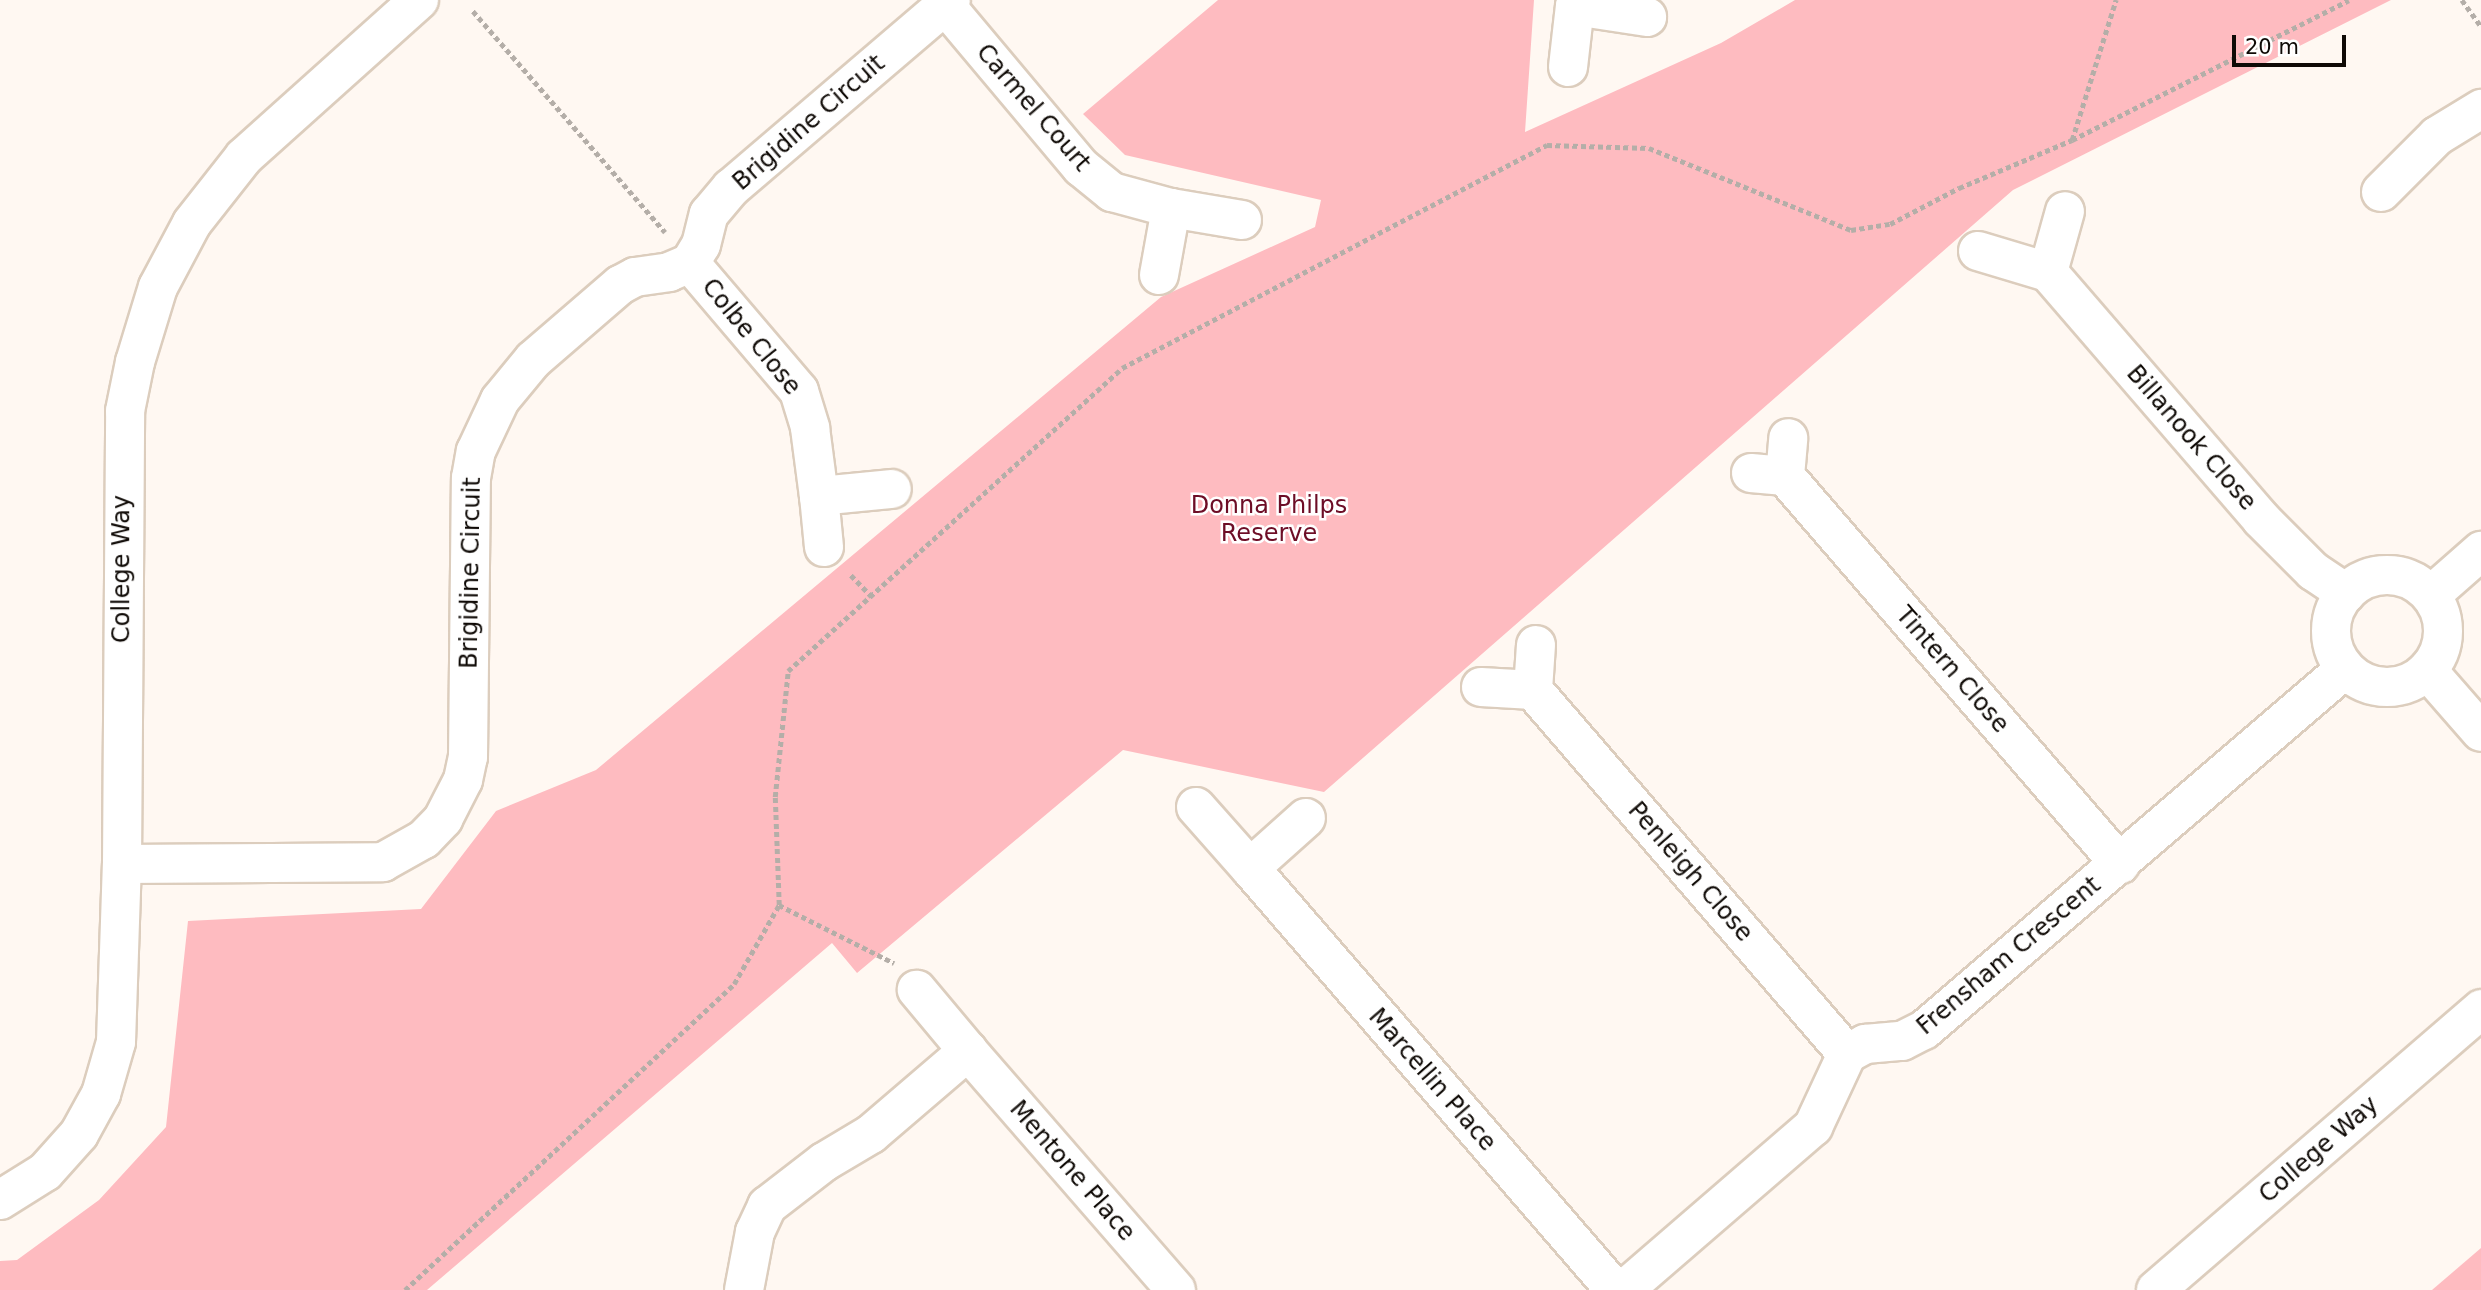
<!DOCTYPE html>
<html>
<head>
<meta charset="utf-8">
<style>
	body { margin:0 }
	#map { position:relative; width:2481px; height:1290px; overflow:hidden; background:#fff8f2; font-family:"DejaVu Sans",sans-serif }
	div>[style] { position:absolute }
	.green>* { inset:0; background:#febbc0 }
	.path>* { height:4.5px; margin-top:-2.25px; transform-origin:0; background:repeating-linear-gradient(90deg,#b4aea8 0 5px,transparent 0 8.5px) }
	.roads { filter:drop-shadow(2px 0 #dccdbd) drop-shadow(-2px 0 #dccdbd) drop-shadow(0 2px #dccdbd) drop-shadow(0 -2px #dccdbd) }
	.minor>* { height:38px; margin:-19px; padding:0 19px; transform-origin:19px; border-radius:19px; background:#fff }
	.minor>.ring { margin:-19px; padding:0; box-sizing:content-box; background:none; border:38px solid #fff; border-radius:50% }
	span { translate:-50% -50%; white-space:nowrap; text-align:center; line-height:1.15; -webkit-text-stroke:5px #fff; paint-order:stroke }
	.street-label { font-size:24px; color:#0f0a06 }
	.park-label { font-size:24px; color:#6d0d26 }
	.scale { position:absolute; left:2232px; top:35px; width:114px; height:32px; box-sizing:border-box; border:4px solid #0f0a06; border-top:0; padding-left:9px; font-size:21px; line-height:24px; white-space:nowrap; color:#0f0a06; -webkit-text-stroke:5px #fff; paint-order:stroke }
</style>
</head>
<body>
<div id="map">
	<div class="green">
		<i style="clip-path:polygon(1218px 0,1534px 0,1525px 132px,1721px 43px,1795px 0,2391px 0,2013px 190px,1324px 792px,1123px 750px,857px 973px,832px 943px,427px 1290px,0 1290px,0 1261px,17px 1260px,99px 1200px,166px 1127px,188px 921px,421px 909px,496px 811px,596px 770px,1161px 297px,1315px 227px,1321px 200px,1125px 155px,1083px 114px)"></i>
		<i style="clip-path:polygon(2481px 1248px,2481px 1290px,2432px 1290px)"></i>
	</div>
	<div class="path">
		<i style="left:2462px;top:0;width:32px;rotate:54deg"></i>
		<i style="left:473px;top:11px;width:293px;rotate:49deg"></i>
		<i style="left:2072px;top:140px;width:147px;rotate:-72.6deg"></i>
		<i style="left:851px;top:575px;width:30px;rotate:46deg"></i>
		<i style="left:779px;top:905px;width:129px;rotate:26.8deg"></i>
		<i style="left:405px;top:1290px;width:449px;rotate:-42.9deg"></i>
		<i style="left:734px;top:984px;width:91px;rotate:-60.3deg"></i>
		<i style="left:779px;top:905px;width:108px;rotate:-92.1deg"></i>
		<i style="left:775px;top:797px;width:127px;rotate:-84.1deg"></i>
		<i style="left:788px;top:671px;width:451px;rotate:-42.2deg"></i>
		<i style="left:1122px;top:368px;width:480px;rotate:-27.7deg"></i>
		<i style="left:1547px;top:145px;width:102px;rotate:1.7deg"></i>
		<i style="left:1649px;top:148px;width:218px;rotate:22.1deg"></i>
		<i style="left:1851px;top:230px;width:39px;rotate:-9deg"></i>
		<i style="left:1890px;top:224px;width:78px;rotate:-27.6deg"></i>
		<i style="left:1959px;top:188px;width:123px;rotate:-23deg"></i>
		<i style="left:2072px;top:140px;width:310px;rotate:-26.8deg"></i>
	</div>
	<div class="roads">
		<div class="minor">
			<i style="left:945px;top:5px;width:212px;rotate:50deg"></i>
			<i style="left:1081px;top:167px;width:40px;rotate:39deg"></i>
			<i style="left:1112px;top:192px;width:61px;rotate:15.2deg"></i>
			<i style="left:1568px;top:67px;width:61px;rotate:-83.5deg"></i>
			<i style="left:1575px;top:6px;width:73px;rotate:8.7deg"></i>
			<i style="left:2381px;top:192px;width:79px;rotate:-45deg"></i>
			<i style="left:2437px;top:136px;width:52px;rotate:-31.5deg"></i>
			<i style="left:1978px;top:251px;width:73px;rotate:16.7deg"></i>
			<i style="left:2048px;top:272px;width:63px;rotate:-74.4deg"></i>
			<i style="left:690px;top:263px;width:168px;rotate:49.6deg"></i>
			<i style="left:799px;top:391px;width:39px;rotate:73deg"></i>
			<i style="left:810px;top:428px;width:69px;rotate:82.5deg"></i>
			<i style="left:2048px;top:272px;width:326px;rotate:49.2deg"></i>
			<i style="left:2261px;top:519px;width:74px;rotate:45deg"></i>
			<i style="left:2313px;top:571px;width:40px;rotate:34deg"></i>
			<i style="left:1159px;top:275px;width:68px;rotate:-79.8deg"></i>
			<i style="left:1171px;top:208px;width:72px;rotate:9.6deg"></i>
			<i style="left:1751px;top:473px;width:34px;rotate:5deg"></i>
			<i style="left:1785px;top:476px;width:38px;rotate:-85deg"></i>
			<i style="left:1785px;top:476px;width:513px;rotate:49.19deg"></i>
			<i style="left:824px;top:547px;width:51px;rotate:-95.6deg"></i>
			<i style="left:819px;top:496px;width:73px;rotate:-5.5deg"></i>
			<i class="ring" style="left:2331px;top:575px;width:74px;height:74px"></i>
			<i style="left:2431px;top:595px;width:67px;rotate:-41.3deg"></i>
			<i style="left:2427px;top:670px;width:82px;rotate:48.9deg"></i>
			<i style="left:1481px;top:687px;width:52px;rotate:3.3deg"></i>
			<i style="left:1533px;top:690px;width:45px;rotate:-86.2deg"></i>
			<i style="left:1533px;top:690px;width:481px;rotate:49.2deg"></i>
			<i style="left:1196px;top:807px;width:81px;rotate:48.5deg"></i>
			<i style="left:1250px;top:868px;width:75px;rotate:-41.8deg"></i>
			<i style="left:122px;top:864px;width:261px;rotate:-0.4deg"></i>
			<i style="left:383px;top:862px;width:47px;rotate:-29.3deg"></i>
			<i style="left:424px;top:839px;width:28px;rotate:-46deg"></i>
			<i style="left:443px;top:819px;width:44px;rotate:-62.9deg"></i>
			<i style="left:463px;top:780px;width:24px;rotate:-78deg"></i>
			<i style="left:468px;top:757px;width:279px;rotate:-89.4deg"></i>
			<i style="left:471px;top:478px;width:27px;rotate:-80deg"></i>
			<i style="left:476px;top:451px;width:56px;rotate:-64.8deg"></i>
			<i style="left:500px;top:400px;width:52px;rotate:-50.5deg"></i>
			<i style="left:533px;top:360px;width:115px;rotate:-40.8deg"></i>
			<i style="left:620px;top:285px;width:17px;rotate:-28deg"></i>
			<i style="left:635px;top:277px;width:34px;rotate:-8deg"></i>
			<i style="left:669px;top:272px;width:23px;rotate:-23deg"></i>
			<i style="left:690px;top:263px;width:21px;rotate:-59deg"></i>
			<i style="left:701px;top:245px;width:32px;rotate:-76deg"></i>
			<i style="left:709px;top:214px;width:34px;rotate:-50deg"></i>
			<i style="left:731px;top:188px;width:289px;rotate:-40.5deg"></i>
			<i style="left:1250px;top:868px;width:558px;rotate:49.14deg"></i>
			<i style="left:968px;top:1051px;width:317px;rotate:49deg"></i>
			<i style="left:0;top:1200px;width:53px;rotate:-31.9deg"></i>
			<i style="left:45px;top:1172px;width:51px;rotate:-48.2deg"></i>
			<i style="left:79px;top:1134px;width:46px;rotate:-61.2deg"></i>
			<i style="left:101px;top:1094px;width:54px;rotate:-73.9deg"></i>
			<i style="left:116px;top:1042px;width:178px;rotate:-88.1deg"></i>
			<i style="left:122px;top:864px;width:453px;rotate:-89.6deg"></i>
			<i style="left:125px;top:411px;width:50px;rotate:-78.5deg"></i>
			<i style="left:135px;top:362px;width:78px;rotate:-73deg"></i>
			<i style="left:158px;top:287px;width:72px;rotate:-62deg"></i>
			<i style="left:192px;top:223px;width:84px;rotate:-51.8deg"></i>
			<i style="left:244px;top:157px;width:235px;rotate:-41.9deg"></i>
			<i style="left:744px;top:1290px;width:59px;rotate:-79.3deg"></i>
			<i style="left:755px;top:1232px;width:29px;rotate:-65deg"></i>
			<i style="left:767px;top:1206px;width:72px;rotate:-37.7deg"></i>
			<i style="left:824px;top:1162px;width:55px;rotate:-30.8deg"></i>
			<i style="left:871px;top:1134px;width:128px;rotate:-40.6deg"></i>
			<i style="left:968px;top:1051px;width:80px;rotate:-129.9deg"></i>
			<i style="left:1624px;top:1290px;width:250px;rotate:-40.8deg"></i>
			<i style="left:1813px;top:1127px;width:81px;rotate:-65deg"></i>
			<i style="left:1847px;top:1054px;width:21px;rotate:-29deg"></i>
			<i style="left:1865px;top:1044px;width:37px;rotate:-5deg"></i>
			<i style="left:1902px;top:1041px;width:25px;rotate:-27deg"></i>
			<i style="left:1924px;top:1030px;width:555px;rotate:-40.61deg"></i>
			<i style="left:2156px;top:1290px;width:430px;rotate:-40.8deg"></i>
		</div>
	</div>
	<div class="street-label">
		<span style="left:1033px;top:108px;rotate:49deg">Carmel Court</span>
		<span style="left:809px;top:123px;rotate:-41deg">Brigidine Circuit</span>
		<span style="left:751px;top:337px;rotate:51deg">Colbe Close</span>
		<span style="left:2191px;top:438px;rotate:49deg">Billanook Close</span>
		<span style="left:122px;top:569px;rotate:-90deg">College Way</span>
		<span style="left:471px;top:573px;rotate:-89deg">Brigidine Circuit</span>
		<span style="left:1952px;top:670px;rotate:49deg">Tintern Close</span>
		<span style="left:1690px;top:872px;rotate:49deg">Penleigh Close</span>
		<span style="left:2009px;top:956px;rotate:-40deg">Frensham Crescent</span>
		<span style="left:1432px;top:1080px;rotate:49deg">Marcellin Place</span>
		<span style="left:2319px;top:1150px;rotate:-41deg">College Way</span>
		<span style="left:1072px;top:1171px;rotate:49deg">Mentone Place</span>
	</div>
	<div class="park-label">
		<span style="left:1269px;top:520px">Donna Philps<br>Reserve</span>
	</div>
	<div class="scale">20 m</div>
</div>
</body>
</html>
